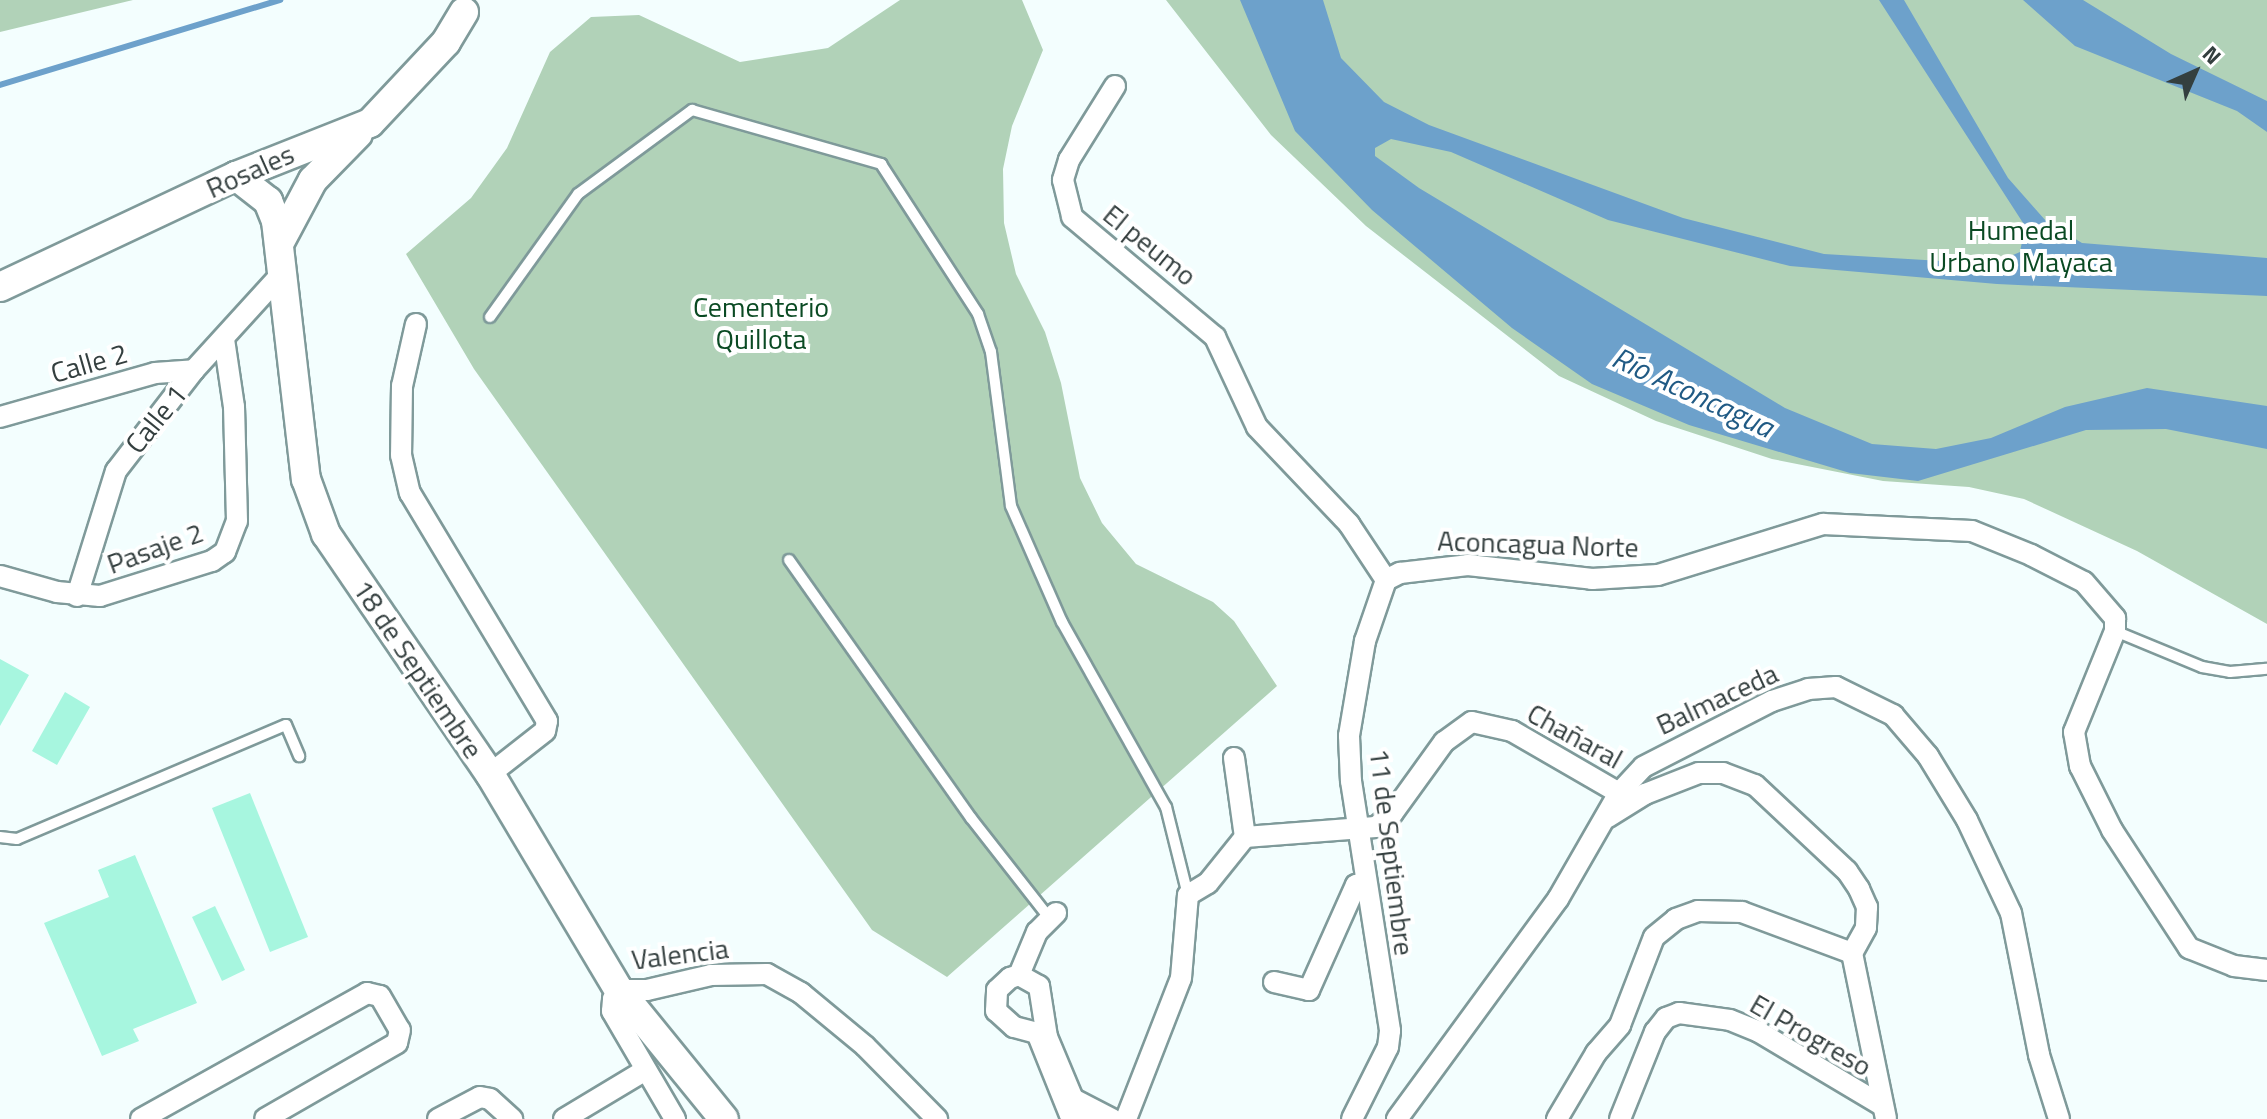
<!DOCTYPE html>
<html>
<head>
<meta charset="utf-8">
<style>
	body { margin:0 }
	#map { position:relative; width:2267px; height:1119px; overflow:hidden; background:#f3fefe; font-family:"Titillium Web",sans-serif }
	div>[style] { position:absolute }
	.green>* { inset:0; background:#b1d2b8 }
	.water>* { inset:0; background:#6da1cb }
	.stream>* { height:6px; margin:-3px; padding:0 3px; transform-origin:3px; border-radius:3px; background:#6da1cb }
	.building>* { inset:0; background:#a7f6df }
	.roads { filter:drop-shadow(2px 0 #7f9a9a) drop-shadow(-2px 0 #7f9a9a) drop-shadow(0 2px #7f9a9a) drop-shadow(0 -2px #7f9a9a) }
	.lane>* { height:10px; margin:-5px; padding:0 5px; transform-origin:5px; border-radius:5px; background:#fff }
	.street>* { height:20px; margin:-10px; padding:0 10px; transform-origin:10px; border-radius:10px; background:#fff }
	.secondary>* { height:28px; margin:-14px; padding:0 14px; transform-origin:14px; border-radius:14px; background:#fff }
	span { translate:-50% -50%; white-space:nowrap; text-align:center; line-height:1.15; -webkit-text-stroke:8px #fff; paint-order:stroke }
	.street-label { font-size:28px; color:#343f3f }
	.park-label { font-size:28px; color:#0a4a23 }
	.water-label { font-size:30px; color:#205a84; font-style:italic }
	.north { position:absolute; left:2155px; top:32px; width:80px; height:80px; -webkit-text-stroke:6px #fff; paint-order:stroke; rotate:45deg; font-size:22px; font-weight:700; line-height:32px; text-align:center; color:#343f3f }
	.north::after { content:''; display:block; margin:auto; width:28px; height:36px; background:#343f3f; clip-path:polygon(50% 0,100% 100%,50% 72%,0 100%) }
</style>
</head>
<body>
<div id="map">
	<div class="green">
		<i style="clip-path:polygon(0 0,133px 0,0 32px)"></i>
		<i style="clip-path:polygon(900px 0,1022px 0,1043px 50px,1012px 126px,1003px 169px,1004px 223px,1016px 274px,1045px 332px,1061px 383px,1080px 478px,1102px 523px,1136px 564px,1213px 602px,1234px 621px,1277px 686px,947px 977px,872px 930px,474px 369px,406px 254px,471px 198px,507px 148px,550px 52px,591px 17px,639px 15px,740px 62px,828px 48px)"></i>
		<i style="clip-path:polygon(1166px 0,2267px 0,2267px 624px,2137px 551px,2024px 499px,1969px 487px,1883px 481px,1772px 459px,1656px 421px,1559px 376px,1366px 226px,1271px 135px)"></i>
	</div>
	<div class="water">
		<i style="clip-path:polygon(1240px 0,1323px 0,1341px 58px,1384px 102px,1429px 125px,1683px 218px,1824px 254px,1992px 264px,2020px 252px,2025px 226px,1879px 0,1904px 0,2008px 178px,2046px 221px,2082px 243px,2267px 258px,2267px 296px,1997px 284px,1790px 266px,1608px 220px,1451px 152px,1391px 139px,1375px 148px,1375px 156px,1419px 188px,1785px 408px,1872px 444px,1936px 449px,1991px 438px,2065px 407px,2147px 388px,2267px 406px,2267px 449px,2166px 429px,2086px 430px,1918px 481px,1850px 473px,1689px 425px,1592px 384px,1512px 328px,1372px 210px,1295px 131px)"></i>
		<i style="clip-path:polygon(2023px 0,2083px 0,2171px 54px,2267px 101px,2267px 132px,2237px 111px,2075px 46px)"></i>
	</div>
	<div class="stream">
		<i style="left:0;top:85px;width:293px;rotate:-16.9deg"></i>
	</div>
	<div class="building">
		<i style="clip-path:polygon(0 659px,29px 675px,0 726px)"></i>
		<i style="clip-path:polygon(65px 692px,90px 707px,57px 765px,32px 751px)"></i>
		<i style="clip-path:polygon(250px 793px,308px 937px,270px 952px,212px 808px)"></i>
		<i style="clip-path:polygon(135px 855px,197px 1003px,133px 1029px,139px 1041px,102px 1056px,44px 923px,109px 897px,98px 870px)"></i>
		<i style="clip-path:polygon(215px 906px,245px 970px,222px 981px,192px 917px)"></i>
	</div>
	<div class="roads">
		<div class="lane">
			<i style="left:490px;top:317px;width:151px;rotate:-54.4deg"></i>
			<i style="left:578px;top:194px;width:142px;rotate:-36.4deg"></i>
			<i style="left:692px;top:110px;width:197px;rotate:15.9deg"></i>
			<i style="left:881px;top:164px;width:179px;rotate:57.1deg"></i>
			<i style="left:978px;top:314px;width:40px;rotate:71.1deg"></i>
			<i style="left:991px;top:352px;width:155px;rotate:82.6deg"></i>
			<i style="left:1011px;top:506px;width:127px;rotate:66.3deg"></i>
			<i style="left:1062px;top:622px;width:212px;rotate:60.7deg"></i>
			<i style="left:1166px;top:807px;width:91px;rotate:76deg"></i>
			<i style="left:789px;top:560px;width:316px;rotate:54.8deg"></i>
			<i style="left:971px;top:818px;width:130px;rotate:51.9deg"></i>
			<i style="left:2115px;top:631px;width:94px;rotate:22.5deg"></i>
			<i style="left:2202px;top:667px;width:28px;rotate:10deg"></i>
			<i style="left:2230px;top:672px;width:37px;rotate:-5deg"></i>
			<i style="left:0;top:837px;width:17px;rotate:7deg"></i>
			<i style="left:17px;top:839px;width:292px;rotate:-23deg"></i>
			<i style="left:286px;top:725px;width:34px;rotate:67deg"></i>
		</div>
		<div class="street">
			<i style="left:1115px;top:86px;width:87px;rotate:121.9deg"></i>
			<i style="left:1069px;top:160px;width:21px;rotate:107deg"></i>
			<i style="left:1063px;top:180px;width:38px;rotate:76deg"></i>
			<i style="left:1072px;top:217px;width:187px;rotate:40deg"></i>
			<i style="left:1215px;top:337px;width:99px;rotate:65deg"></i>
			<i style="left:1257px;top:427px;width:134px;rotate:46.5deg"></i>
			<i style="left:1349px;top:524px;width:67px;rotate:56.5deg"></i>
			<i style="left:1386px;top:580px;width:65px;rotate:109deg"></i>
			<i style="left:1365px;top:641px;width:96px;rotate:99.6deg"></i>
			<i style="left:1349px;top:736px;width:45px;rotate:87.5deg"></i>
			<i style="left:1351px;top:781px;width:253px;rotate:81.1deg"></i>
			<i style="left:1390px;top:1031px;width:16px;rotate:97deg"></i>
			<i style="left:1388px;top:1047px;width:80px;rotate:116.6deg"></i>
			<i style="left:416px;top:324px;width:64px;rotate:102.7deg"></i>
			<i style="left:402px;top:386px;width:69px;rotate:90.8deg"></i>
			<i style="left:401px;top:455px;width:39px;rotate:77deg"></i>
			<i style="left:410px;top:493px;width:266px;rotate:59deg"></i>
			<i style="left:547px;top:721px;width:10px;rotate:101deg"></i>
			<i style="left:545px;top:731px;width:70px;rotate:142deg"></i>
			<i style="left:0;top:417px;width:161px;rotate:-15.8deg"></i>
			<i style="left:155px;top:373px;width:39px;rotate:-4deg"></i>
			<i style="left:0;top:576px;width:59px;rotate:15.7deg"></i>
			<i style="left:57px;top:592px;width:43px;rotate:5.3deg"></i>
			<i style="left:100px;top:596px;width:117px;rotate:-17.4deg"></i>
			<i style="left:212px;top:561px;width:16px;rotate:-35deg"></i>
			<i style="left:225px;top:552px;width:33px;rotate:-69deg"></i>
			<i style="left:237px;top:521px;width:114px;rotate:-91.5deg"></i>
			<i style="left:234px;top:407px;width:69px;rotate:-98.4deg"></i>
			<i style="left:1386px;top:580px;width:16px;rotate:-27deg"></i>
			<i style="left:1400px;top:573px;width:68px;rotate:-6.7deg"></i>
			<i style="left:1468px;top:565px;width:125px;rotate:6.4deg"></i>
			<i style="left:1592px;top:579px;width:66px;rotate:-3.5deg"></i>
			<i style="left:1658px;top:575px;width:173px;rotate:-17.2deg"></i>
			<i style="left:1823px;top:524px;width:149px;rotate:2.7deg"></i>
			<i style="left:1972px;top:531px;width:64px;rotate:22.1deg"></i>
			<i style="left:2031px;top:555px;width:59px;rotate:27deg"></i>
			<i style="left:2084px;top:582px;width:48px;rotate:49.3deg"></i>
			<i style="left:2115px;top:618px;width:13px;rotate:90deg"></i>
			<i style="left:2115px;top:631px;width:109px;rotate:112.1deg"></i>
			<i style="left:2074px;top:732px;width:35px;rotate:80deg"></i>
			<i style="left:2080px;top:766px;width:72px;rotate:63.4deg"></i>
			<i style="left:2112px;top:830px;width:141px;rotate:56.9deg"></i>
			<i style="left:2189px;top:948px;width:48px;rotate:21.8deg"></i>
			<i style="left:2234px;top:966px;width:33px;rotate:7deg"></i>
			<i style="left:77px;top:596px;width:131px;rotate:-72.7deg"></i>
			<i style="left:116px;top:471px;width:128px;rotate:-52.3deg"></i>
			<i style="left:194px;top:370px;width:135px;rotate:-47.7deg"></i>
			<i style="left:1234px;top:758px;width:80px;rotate:82.1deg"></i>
			<i style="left:1608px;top:817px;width:44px;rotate:-31.9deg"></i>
			<i style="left:1645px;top:794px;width:58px;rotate:-21.3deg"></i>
			<i style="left:1699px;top:773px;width:24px"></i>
			<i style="left:1723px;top:773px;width:34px;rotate:21deg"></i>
			<i style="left:1755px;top:785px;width:126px;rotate:43.1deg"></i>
			<i style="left:1847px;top:871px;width:22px;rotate:56deg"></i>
			<i style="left:1859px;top:889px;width:20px;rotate:66deg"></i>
			<i style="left:1867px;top:907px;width:21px;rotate:93deg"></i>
			<i style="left:1866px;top:928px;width:29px;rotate:119deg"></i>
			<i style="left:1019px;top:975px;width:47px;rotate:-67.3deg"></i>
			<i style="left:1037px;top:932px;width:27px;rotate:-45deg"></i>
			<i style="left:1274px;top:982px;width:36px;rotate:13deg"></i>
			<i style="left:1309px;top:990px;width:115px;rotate:-65.9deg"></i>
			<i style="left:1356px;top:885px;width:10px;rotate:-17deg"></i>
			<i style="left:141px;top:1119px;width:259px;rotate:-29.1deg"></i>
			<i style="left:367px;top:993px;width:13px;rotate:13deg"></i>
			<i style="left:380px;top:996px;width:39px;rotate:60deg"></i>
			<i style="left:400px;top:1030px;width:13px;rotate:103deg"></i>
			<i style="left:397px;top:1043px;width:152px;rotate:150.1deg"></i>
			<i style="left:438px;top:1119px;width:47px;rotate:-27.6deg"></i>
			<i style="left:480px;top:1097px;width:10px;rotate:11deg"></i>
			<i style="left:490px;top:1099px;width:30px;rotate:42deg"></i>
			<i style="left:564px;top:1119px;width:93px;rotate:-31deg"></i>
			<i style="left:675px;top:1119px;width:125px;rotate:-120.3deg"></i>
			<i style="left:612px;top:1011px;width:12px;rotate:-85deg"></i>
			<i style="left:613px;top:999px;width:11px;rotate:-56deg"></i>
			<i style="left:619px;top:990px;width:28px"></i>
			<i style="left:647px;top:990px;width:66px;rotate:-13.2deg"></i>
			<i style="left:711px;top:975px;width:56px;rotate:-1deg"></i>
			<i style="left:767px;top:974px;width:39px;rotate:29deg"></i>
			<i style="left:801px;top:993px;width:83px;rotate:39.6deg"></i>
			<i style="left:865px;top:1046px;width:103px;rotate:45.4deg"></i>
			<i style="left:1092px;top:1119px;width:22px;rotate:-170deg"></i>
			<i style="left:1070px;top:1115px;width:88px;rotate:-111.9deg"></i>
			<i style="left:1037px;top:1033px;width:24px;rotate:-165deg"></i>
			<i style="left:1014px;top:1027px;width:24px;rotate:-138deg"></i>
			<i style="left:996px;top:1011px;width:21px;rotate:-87deg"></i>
			<i style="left:997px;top:990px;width:18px;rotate:-43deg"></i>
			<i style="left:1010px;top:978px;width:9px;rotate:-18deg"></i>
			<i style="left:1019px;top:975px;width:23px;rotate:29deg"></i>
			<i style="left:1039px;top:986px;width:52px;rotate:81.1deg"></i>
			<i style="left:1047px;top:1037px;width:67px;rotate:67.2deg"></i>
			<i style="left:1073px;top:1099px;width:44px;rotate:27.1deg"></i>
			<i style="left:1126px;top:1119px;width:151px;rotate:-68.7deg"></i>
			<i style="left:1181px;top:978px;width:83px;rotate:-85.2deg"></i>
			<i style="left:1188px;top:895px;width:23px;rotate:-31deg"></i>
			<i style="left:1208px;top:883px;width:59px;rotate:-51.2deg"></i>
			<i style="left:1245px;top:837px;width:131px;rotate:-4.4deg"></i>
			<i style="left:1376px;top:827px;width:21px;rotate:-39deg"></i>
			<i style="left:1392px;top:814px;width:89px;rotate:-54.2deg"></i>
			<i style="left:1444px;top:742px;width:34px;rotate:-36deg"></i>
			<i style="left:1472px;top:722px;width:41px;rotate:12.7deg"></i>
			<i style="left:1512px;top:731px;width:124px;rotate:30.1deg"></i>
			<i style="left:1397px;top:1119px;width:273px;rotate:-53.8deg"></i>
			<i style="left:1558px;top:899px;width:122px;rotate:-60.1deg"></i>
			<i style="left:1619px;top:793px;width:35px;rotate:-47deg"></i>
			<i style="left:1643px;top:767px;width:145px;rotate:-27.1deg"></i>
			<i style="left:1772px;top:701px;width:38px;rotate:-18deg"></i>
			<i style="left:1808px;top:689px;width:28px;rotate:-4deg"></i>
			<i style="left:1836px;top:687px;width:64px;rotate:26.2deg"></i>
			<i style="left:1893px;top:715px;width:54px;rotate:49.5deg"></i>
			<i style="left:1928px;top:756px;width:75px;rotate:58.6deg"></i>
			<i style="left:1967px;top:820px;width:103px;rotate:64.7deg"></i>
			<i style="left:2011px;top:913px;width:145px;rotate:78.8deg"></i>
			<i style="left:2039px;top:1055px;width:67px;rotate:72.6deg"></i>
			<i style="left:1557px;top:1119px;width:77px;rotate:-59.4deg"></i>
			<i style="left:1596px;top:1053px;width:37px;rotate:-49deg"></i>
			<i style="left:1620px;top:1025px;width:94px;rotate:-68.9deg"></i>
			<i style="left:1654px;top:937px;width:28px;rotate:-39deg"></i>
			<i style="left:1676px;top:919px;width:23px;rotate:-20deg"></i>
			<i style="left:1698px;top:911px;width:44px;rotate:1.3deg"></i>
			<i style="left:1742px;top:912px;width:117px;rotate:20.4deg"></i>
			<i style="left:1852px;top:953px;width:169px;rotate:78.4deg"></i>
			<i style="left:1620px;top:1119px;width:94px;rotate:-68.1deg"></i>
			<i style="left:1655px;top:1032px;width:18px;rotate:-52deg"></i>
			<i style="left:1666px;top:1018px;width:14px;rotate:-21deg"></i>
			<i style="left:1679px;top:1013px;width:51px;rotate:7.8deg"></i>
			<i style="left:1730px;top:1020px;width:31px;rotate:22deg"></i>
			<i style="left:1759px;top:1032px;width:144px;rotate:30.8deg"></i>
		</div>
		<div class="secondary">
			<i style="left:236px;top:176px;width:41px;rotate:38deg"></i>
			<i style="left:268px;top:201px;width:22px;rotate:68deg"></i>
			<i style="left:276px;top:221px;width:260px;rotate:83.4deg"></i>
			<i style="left:306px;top:479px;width:59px;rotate:70deg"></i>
			<i style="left:326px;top:534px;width:291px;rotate:55.7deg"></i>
			<i style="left:490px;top:774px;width:252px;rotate:59.2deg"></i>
			<i style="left:619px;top:990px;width:166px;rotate:50.9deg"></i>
			<i style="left:280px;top:242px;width:70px;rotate:-62deg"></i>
			<i style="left:313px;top:180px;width:64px;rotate:-45.6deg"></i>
			<i style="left:0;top:287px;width:261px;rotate:-25.2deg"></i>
			<i style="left:236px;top:176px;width:144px;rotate:-21.6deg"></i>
			<i style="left:370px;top:123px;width:111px;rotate:-46.8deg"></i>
			<i style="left:446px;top:42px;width:35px;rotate:-59deg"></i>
		</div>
	</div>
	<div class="street-label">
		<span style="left:250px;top:171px;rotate:-24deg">Rosales</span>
		<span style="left:1150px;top:245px;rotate:39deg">El peumo</span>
		<span style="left:89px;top:363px;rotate:-16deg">Calle 2</span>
		<span style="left:156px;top:419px;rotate:-51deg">Calle 1</span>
		<span style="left:1538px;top:544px;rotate:2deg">Aconcagua Norte</span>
		<span style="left:155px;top:548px;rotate:-20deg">Pasaje 2</span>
		<span style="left:418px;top:669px;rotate:56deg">18 de Septiembre</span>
		<span style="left:1717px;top:699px;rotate:-25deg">Balmaceda</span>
		<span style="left:1575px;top:736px;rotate:29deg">Chañaral</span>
		<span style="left:1392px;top:852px;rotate:83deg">11 de Septiembre</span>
		<span style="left:680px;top:954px;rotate:-7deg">Valencia</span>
		<span style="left:1811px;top:1035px;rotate:30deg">El Progreso</span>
	</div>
	<div class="park-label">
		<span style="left:2021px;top:246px">Humedal<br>Urbano Mayaca</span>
		<span style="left:761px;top:323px">Cementerio<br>Quillota</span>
	</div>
	<div class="water-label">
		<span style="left:1693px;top:392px;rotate:25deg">Río Aconcagua</span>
	</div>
	<div class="north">N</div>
</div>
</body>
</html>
